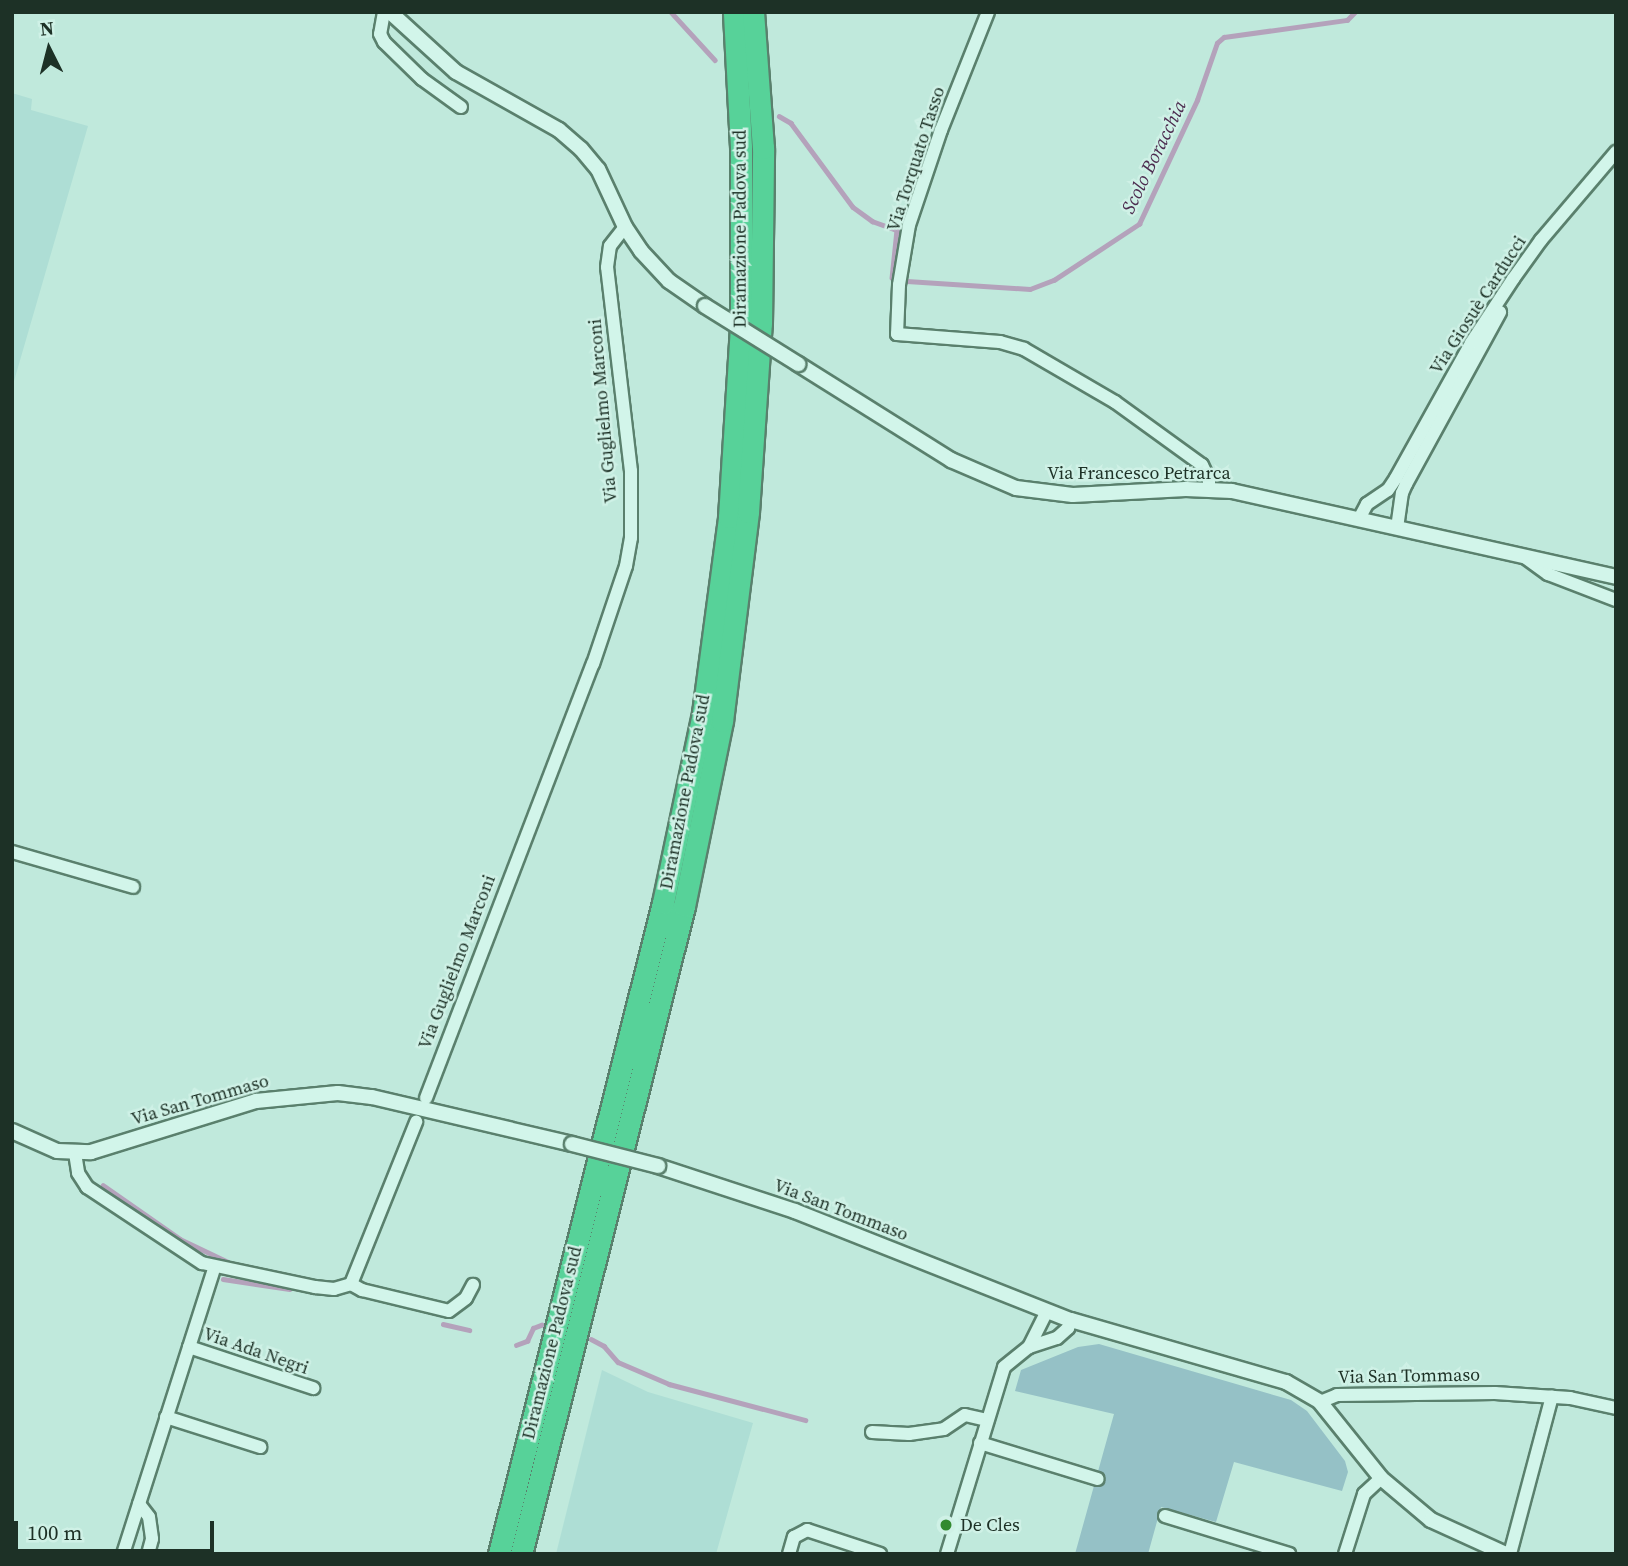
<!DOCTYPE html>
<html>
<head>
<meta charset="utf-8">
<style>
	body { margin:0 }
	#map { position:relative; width:1628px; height:1566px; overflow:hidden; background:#c0e9dc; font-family:"Source Serif 4",serif }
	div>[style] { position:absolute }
	.farmland>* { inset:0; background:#aeded5 }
	.green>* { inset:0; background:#95c1c6 }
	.stream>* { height:4.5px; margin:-2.25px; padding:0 2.25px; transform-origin:2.25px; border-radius:2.25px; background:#b4a2bb }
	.roads { filter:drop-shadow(2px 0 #5a806d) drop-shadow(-2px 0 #5a806d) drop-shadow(0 2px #5a806d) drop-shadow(0 -2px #5a806d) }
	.minor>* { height:12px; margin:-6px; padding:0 6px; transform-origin:6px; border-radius:6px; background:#d2f5ea }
	.tertiary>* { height:14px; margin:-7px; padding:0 7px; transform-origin:7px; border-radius:7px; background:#d2f5ea }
	.motorway>* { height:21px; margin:-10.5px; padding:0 10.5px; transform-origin:10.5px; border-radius:10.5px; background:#57d299 }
	.bridges { filter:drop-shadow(2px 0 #5a806d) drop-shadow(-2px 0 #5a806d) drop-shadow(0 2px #5a806d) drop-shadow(0 -2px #5a806d) }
	.tertiary-bridge>* { height:14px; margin:-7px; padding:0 7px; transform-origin:7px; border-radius:7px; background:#d2f5ea }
	.dots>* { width:19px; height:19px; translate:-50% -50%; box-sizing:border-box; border:4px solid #cff1e6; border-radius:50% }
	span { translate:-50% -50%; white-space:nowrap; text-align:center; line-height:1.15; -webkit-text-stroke:5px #cff1e6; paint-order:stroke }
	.street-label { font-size:18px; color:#1d3126 }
	.poi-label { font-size:18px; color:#1d3126 }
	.left { translate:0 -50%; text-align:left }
	.water-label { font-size:19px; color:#4d2d50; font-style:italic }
	.frame { position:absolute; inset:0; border:14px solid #1d3126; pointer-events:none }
	.north { position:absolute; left:14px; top:14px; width:70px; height:70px; -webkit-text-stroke:5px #cff1e6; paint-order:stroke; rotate:354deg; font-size:19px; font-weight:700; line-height:28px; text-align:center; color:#1d3126 }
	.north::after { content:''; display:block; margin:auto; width:24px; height:32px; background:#1d3126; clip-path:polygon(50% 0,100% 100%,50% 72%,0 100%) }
	.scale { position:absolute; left:14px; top:1521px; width:200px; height:32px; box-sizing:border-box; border:4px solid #1d3126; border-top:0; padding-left:9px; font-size:21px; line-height:24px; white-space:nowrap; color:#1d3126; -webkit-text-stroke:5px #cff1e6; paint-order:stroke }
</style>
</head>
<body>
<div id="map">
	<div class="farmland">
		<i style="clip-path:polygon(12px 93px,32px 99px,31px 110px,88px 126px,12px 388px)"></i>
		<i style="clip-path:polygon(602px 1370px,648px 1392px,753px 1423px,716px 1554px,556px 1554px)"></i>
	</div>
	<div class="green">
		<i style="clip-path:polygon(1099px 1344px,1291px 1400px,1307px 1411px,1345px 1461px,1348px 1472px,1342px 1491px,1234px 1462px,1216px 1522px,1161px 1507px,1148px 1554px,1075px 1554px,1114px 1414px,1015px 1391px,1021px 1370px,1078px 1347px)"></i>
	</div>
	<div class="stream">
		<i style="left:671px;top:12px;width:65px;rotate:47.5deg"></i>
		<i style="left:779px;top:116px;width:14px;rotate:30deg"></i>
		<i style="left:791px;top:123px;width:104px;rotate:53.6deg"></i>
		<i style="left:853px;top:207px;width:24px;rotate:36deg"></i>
		<i style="left:872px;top:221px;width:27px;rotate:20deg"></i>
		<i style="left:897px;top:230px;width:48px;rotate:95.9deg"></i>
		<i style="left:907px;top:281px;width:123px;rotate:3.7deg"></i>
		<i style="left:1030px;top:289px;width:26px;rotate:-21deg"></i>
		<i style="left:1054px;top:280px;width:102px;rotate:-33.4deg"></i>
		<i style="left:1139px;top:224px;width:137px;rotate:-64.9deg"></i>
		<i style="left:1197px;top:100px;width:60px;rotate:-70.7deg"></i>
		<i style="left:1217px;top:43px;width:9px;rotate:-41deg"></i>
		<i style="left:1224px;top:37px;width:124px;rotate:-7.9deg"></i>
		<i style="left:1347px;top:20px;width:11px;rotate:-45deg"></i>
		<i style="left:103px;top:1185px;width:94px;rotate:35deg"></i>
		<i style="left:180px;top:1239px;width:53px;rotate:25.6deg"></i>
		<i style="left:223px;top:1279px;width:67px;rotate:8.6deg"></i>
		<i style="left:443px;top:1324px;width:27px;rotate:13deg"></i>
		<i style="left:591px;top:1339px;width:15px;rotate:28deg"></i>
		<i style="left:604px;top:1346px;width:21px;rotate:49deg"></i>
		<i style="left:618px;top:1362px;width:56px;rotate:23.3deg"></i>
		<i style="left:669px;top:1384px;width:141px;rotate:14.8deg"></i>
		<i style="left:516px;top:1345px;width:12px;rotate:-20deg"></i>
		<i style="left:527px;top:1341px;width:14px;rotate:-65deg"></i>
		<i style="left:533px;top:1328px;width:9px;rotate:-21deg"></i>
	</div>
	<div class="roads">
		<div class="minor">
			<i style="left:384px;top:12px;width:22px;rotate:100deg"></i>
			<i style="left:380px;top:34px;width:9px;rotate:63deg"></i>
			<i style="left:384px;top:42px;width:53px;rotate:44.2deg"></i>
			<i style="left:422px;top:79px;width:48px;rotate:35.7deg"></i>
			<i style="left:988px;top:12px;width:127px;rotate:111.7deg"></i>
			<i style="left:941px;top:130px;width:100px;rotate:108.6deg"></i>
			<i style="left:909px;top:225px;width:61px;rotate:99.5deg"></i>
			<i style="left:899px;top:285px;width:49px;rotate:92.3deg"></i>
			<i style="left:897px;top:334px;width:103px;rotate:4.4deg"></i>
			<i style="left:1000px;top:342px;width:25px;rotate:16deg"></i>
			<i style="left:1024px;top:349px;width:105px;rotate:30.2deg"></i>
			<i style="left:1115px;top:402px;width:107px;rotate:35.9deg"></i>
			<i style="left:1202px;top:465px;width:17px;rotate:65deg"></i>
			<i style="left:1209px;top:480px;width:8px;rotate:90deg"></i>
			<i style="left:1359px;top:519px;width:17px;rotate:-62deg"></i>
			<i style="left:1367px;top:504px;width:25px;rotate:-34deg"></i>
			<i style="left:1388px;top:490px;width:14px;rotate:-56deg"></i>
			<i style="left:1396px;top:478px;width:154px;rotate:-60.9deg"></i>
			<i style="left:1471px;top:343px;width:77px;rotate:-56.7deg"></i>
			<i style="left:1513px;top:279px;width:48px;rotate:-54.3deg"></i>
			<i style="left:1541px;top:240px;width:116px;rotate:-49.6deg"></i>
			<i style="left:1397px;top:528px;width:35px;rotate:-82deg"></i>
			<i style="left:1402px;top:493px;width:10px;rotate:-66deg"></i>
			<i style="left:1406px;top:484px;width:196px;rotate:-61.3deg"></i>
			<i style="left:1523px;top:556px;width:31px;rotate:36deg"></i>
			<i style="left:1548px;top:574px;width:73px;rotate:20.9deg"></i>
			<i style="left:12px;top:852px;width:126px;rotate:16.1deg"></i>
			<i style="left:426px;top:1098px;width:465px;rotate:-69deg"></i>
			<i style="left:593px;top:664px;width:103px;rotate:-71.4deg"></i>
			<i style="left:626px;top:566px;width:28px;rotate:-80deg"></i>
			<i style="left:631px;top:538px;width:67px;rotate:-90deg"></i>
			<i style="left:631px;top:471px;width:205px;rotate:-96.7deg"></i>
			<i style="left:607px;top:267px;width:21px;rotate:-82deg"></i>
			<i style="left:610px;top:246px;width:24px;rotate:-52deg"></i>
			<i style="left:75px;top:1153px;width:20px;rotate:81deg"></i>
			<i style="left:78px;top:1173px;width:17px;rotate:57deg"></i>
			<i style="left:87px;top:1187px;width:138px;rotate:33.5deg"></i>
			<i style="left:202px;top:1263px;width:116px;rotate:12deg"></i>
			<i style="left:315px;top:1287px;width:19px;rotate:6deg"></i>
			<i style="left:334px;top:1289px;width:18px;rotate:-16deg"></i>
			<i style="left:351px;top:1284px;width:175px;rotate:-68.1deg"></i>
			<i style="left:351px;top:1284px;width:13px;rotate:29deg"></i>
			<i style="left:362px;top:1290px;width:89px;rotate:13.6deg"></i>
			<i style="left:449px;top:1311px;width:21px;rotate:-37deg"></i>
			<i style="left:466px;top:1298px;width:15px;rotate:-62deg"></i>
			<i style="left:189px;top:1347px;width:131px;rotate:18.3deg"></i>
			<i style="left:1029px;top:1347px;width:40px;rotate:-63.4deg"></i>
			<i style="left:1320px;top:1402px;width:18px;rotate:-22deg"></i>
			<i style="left:1337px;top:1395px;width:158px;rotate:-0.7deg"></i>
			<i style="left:1495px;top:1393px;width:75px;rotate:3.8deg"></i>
			<i style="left:1570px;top:1398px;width:47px;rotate:12.3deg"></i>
			<i style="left:166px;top:1417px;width:99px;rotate:17.7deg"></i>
			<i style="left:872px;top:1432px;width:37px;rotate:3deg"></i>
			<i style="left:909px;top:1434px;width:35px;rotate:-8deg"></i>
			<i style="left:944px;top:1429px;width:25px;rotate:-34deg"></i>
			<i style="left:965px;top:1415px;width:23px;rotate:13deg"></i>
			<i style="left:980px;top:1443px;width:123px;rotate:17deg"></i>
			<i style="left:139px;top:1504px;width:16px;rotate:52deg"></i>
			<i style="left:149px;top:1517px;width:22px;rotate:82deg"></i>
			<i style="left:152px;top:1539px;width:16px;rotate:105deg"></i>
			<i style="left:1165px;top:1516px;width:130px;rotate:17deg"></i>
			<i style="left:123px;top:1554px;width:300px;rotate:-72.3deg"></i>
			<i style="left:789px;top:1554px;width:18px;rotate:-74deg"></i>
			<i style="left:794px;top:1537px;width:15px;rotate:-28deg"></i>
			<i style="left:807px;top:1530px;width:77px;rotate:18.2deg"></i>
			<i style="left:947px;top:1554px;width:195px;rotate:-73deg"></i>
			<i style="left:1004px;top:1367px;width:32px;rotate:-39deg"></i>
			<i style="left:1029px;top:1347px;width:29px;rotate:-18deg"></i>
			<i style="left:1057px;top:1338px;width:15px;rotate:-42deg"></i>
			<i style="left:1068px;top:1328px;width:9px;rotate:-69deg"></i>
			<i style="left:1345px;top:1554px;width:63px;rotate:-72.4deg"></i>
			<i style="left:1364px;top:1494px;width:23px;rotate:-43deg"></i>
			<i style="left:1510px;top:1554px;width:163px;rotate:-75.1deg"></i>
		</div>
		<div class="tertiary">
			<i style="left:390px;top:12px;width:89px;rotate:42.3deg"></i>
			<i style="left:456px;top:72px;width:118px;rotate:29.4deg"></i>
			<i style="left:559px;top:130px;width:29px;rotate:41deg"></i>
			<i style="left:581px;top:149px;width:26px;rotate:50deg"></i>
			<i style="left:598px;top:169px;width:64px;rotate:65deg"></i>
			<i style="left:625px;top:227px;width:29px;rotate:56deg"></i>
			<i style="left:641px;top:251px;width:41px;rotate:47deg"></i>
			<i style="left:669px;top:281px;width:44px;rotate:34.8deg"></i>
			<i style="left:798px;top:364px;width:181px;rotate:32.1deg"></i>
			<i style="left:951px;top:460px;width:71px;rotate:23.3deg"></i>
			<i style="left:1016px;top:488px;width:57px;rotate:7deg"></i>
			<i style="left:1073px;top:495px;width:113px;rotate:-3deg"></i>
			<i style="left:1186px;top:489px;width:46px;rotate:2.5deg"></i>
			<i style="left:1232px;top:491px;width:394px;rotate:12.6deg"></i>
			<i style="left:12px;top:1131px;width:49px;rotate:24deg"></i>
			<i style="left:57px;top:1151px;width:34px;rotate:2deg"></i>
			<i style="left:91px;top:1152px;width:173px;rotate:-17.2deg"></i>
			<i style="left:256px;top:1101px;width:82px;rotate:-5.6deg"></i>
			<i style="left:338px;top:1093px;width:34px;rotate:7deg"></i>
			<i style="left:372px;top:1097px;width:205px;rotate:13.2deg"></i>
			<i style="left:658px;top:1166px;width:144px;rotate:18.2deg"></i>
			<i style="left:795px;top:1211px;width:297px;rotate:21.6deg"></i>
			<i style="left:1071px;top:1320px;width:224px;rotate:16.1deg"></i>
			<i style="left:1286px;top:1382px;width:39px;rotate:30deg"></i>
			<i style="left:1320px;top:1402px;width:97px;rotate:51.2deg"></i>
			<i style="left:1381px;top:1478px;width:65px;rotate:40deg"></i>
			<i style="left:1431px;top:1520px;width:82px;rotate:24.4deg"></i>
		</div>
		<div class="motorway">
			<i style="left:499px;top:1554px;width:671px;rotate:-75.86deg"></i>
			<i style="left:663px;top:903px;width:194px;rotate:-78.1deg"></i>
			<i style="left:703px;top:713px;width:198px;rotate:-82.4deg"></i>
			<i style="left:729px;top:517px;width:191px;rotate:-86.4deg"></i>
			<i style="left:741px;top:326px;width:179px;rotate:-90deg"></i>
			<i style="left:741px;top:147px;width:135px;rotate:-93deg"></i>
			<i style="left:521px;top:1554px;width:668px;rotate:-75.88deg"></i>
			<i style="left:684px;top:906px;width:189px;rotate:-78.4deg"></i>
			<i style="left:722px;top:721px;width:211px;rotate:-82.9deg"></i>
			<i style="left:748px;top:512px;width:189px;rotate:-86.1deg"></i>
			<i style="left:761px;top:323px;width:175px;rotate:-89.3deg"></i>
			<i style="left:763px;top:148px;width:136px;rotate:-94.2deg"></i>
		</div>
	</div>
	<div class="bridges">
		<div class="tertiary-bridge">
			<i style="left:705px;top:306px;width:110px;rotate:31.9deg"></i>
			<i style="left:572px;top:1144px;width:89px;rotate:14.3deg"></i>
		</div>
	</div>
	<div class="dots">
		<i style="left:946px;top:1525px;background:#328a2f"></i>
	</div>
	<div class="street-label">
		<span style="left:916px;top:159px;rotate:-72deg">Via Torquato Tasso</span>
		<span style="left:740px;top:229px;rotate:-90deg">Diramazione Padova sud</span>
		<span style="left:1478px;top:305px;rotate:-57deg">Via Giosuè Carducci</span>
		<span style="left:603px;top:411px;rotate:-95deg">Via Guglielmo Marconi</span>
		<span style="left:1139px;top:473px">Via Francesco Petrarca</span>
		<span style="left:685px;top:792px;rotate:-79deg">Diramazione Padova sud</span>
		<span style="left:457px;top:962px;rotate:-69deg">Via Guglielmo Marconi</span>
		<span style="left:200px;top:1100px;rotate:-16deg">Via San Tommaso</span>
		<span style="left:841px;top:1210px;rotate:21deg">Via San Tommaso</span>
		<span style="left:552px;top:1343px;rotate:-76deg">Diramazione Padova sud</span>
		<span style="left:256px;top:1351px;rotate:19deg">Via Ada Negri</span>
		<span style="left:1409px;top:1376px;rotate:-1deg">Via San Tommaso</span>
	</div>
	<div class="poi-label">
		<span class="left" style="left:960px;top:1525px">De Cles</span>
	</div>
	<div class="water-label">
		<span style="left:1154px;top:157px;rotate:-64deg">Scolo Boracchia</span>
	</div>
	<div class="frame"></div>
	<div class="north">N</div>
	<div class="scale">100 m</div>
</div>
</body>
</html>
